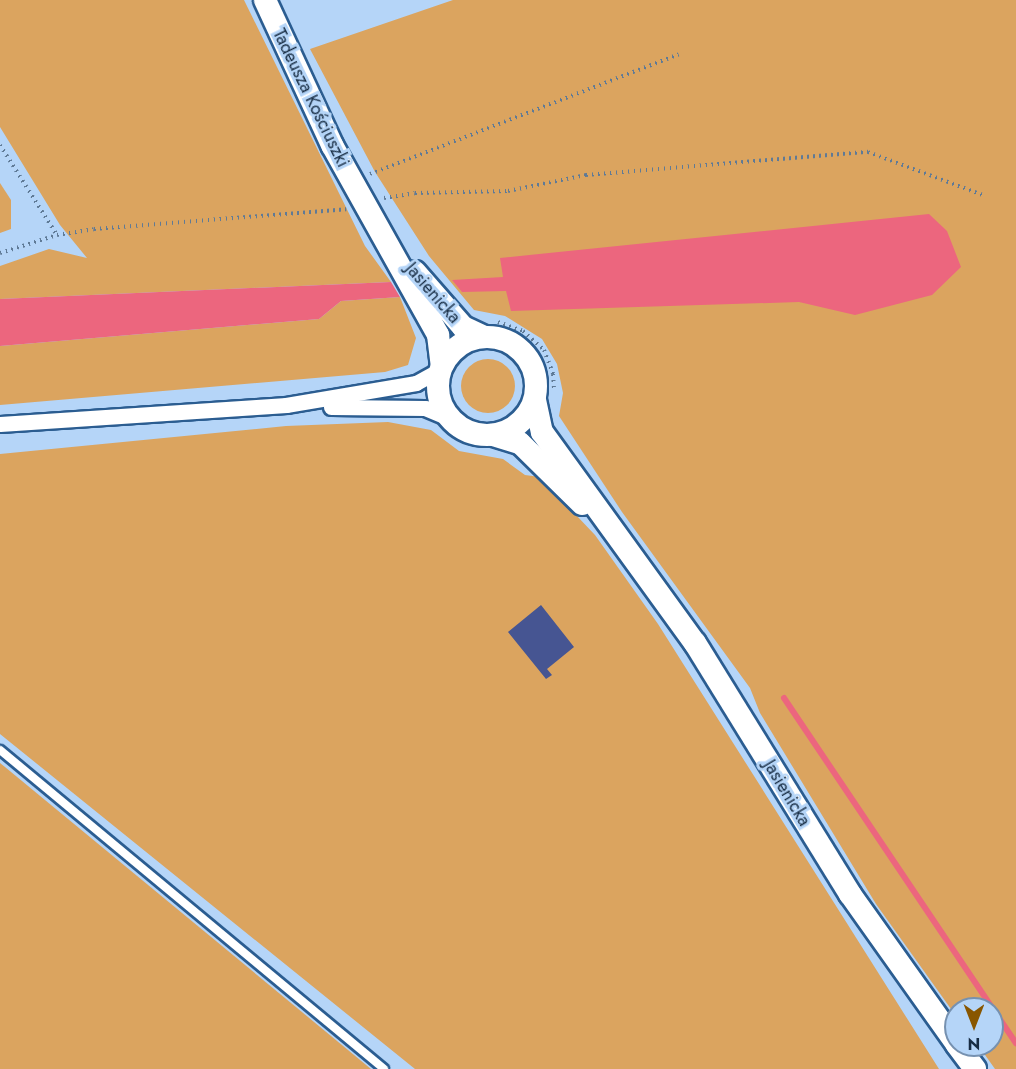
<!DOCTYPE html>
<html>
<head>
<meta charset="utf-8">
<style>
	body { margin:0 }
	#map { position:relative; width:1016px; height:1069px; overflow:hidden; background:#b5d5f8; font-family:Jost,sans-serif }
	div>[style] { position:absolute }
	.green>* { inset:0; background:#dba45f }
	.round { border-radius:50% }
	.water>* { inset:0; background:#ec667e }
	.stream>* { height:6px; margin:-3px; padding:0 3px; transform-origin:3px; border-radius:3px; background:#ec667e }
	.building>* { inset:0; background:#465592 }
	.path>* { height:4px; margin-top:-2px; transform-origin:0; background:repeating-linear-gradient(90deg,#5f7a96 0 1.5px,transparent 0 6px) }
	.roads { filter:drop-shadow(2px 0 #2b5d91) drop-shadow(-2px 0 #2b5d91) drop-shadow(0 2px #2b5d91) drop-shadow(0 -2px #2b5d91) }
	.lane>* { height:8px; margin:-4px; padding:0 4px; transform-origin:4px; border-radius:4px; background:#fff }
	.street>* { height:15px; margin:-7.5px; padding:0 7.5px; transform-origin:7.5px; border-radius:7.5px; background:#fff }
	.secondary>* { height:22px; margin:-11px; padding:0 11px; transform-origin:11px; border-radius:11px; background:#fff }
	.secondary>.ring { margin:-11px; padding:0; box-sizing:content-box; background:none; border:22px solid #fff; border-radius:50% }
	span { translate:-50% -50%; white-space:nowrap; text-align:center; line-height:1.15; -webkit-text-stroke:6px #b5d5f8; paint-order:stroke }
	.street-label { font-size:18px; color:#172c43 }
	.north { position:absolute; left:944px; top:997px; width:60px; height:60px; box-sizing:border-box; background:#b5d5f8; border:2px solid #7691b0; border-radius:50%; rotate:180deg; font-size:16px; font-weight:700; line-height:24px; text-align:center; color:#172c43 }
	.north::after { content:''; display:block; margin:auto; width:21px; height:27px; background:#885600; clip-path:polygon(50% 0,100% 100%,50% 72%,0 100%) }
</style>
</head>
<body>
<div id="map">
	<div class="green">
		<i style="clip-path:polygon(0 0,244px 0,365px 246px,391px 282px,0 299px,0 266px,49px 249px,87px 258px,60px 225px,0 127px)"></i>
		<i style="clip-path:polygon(453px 0,1016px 0,1016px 1069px,995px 1069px,978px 1045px,992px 1045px,992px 1009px,956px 1009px,956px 1016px,876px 904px,760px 713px,750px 688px,622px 512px,559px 416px,563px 393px,557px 364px,542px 339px,505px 316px,474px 310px,429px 256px,375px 172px,310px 49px)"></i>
		<i style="clip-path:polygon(0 183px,11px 200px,11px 229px,0 233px)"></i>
		<i style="clip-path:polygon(400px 297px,416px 338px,408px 365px,385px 372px,0 405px,0 346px,319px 319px,341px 301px)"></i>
		<i class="round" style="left:461px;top:359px;width:54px;height:54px"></i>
		<i style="clip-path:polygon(388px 422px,431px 430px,459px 451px,503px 459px,525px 475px,540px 477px,595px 535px,658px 624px,939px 1069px,415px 1069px,0 734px,0 454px,286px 426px)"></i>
		<i style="clip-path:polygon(0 763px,5px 767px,371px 1069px,0 1069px)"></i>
	</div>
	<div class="water">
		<i style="clip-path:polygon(929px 214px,947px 231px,961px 267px,932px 295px,855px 315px,799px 302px,511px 311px,506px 291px,462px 292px,452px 280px,503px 277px,500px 258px)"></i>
		<i style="clip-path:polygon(391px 282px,400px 297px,341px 301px,319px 319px,0 346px,0 299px)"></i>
	</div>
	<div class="stream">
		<i style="left:784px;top:698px;width:416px;rotate:56.1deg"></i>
	</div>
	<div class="building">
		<i style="clip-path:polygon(541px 605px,574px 647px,547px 669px,552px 675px,546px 679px,508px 632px)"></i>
	</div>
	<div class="path">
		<i style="left:0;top:145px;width:107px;rotate:57.7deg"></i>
		<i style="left:370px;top:174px;width:331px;rotate:-21.2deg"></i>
		<i style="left:384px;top:198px;width:31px;rotate:-9deg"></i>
		<i style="left:415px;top:193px;width:93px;rotate:-1.2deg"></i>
		<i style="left:508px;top:191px;width:80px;rotate:-11.6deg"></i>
		<i style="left:586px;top:175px;width:283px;rotate:-4.7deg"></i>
		<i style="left:868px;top:152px;width:125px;rotate:20.6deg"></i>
		<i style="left:0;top:253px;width:60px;rotate:-17.5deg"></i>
		<i style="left:57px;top:235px;width:37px;rotate:-9deg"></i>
		<i style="left:94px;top:229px;width:253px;rotate:-4.5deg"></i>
		<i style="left:498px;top:322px;width:27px;rotate:20deg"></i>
		<i style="left:523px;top:331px;width:28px;rotate:42deg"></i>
		<i style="left:544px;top:350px;width:26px;rotate:69deg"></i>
		<i style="left:553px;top:374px;width:16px;rotate:86deg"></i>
	</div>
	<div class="roads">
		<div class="lane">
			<i style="left:0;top:750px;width:499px;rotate:39.7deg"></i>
		</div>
		<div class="street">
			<i style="left:331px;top:407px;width:94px;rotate:0.6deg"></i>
			<i style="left:425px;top:408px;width:28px;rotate:23deg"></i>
			<i style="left:0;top:424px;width:287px;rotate:-3.8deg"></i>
			<i style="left:286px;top:405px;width:132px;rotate:-9.6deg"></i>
			<i style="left:416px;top:383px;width:29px;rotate:-29deg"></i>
		</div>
		<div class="secondary">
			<i style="left:265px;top:0;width:160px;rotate:65.2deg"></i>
			<i style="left:332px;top:145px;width:218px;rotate:60.8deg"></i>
			<i style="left:438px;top:335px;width:31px;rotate:83deg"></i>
			<i style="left:415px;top:272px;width:73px;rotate:48.9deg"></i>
			<i style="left:463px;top:327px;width:23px;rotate:25deg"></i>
			<i class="ring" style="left:438px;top:337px;width:76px;height:76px"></i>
			<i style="left:535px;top:400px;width:33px;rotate:78deg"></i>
			<i style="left:542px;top:432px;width:261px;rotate:54.1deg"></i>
			<i style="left:695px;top:643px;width:295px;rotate:58.3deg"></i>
			<i style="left:850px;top:894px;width:183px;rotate:54.6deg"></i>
			<i style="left:493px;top:435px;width:28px;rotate:17deg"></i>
			<i style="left:520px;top:443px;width:87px;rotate:44.5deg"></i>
			<i style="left:957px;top:1045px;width:30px;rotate:53deg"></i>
		</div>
	</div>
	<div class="street-label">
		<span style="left:311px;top:98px;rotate:64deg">Tadeusza Kościuszki</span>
		<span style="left:433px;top:293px;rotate:49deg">Jasienicka</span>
		<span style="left:787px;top:793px;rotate:59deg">Jasienicka</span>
	</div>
	<div class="north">N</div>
</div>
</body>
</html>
